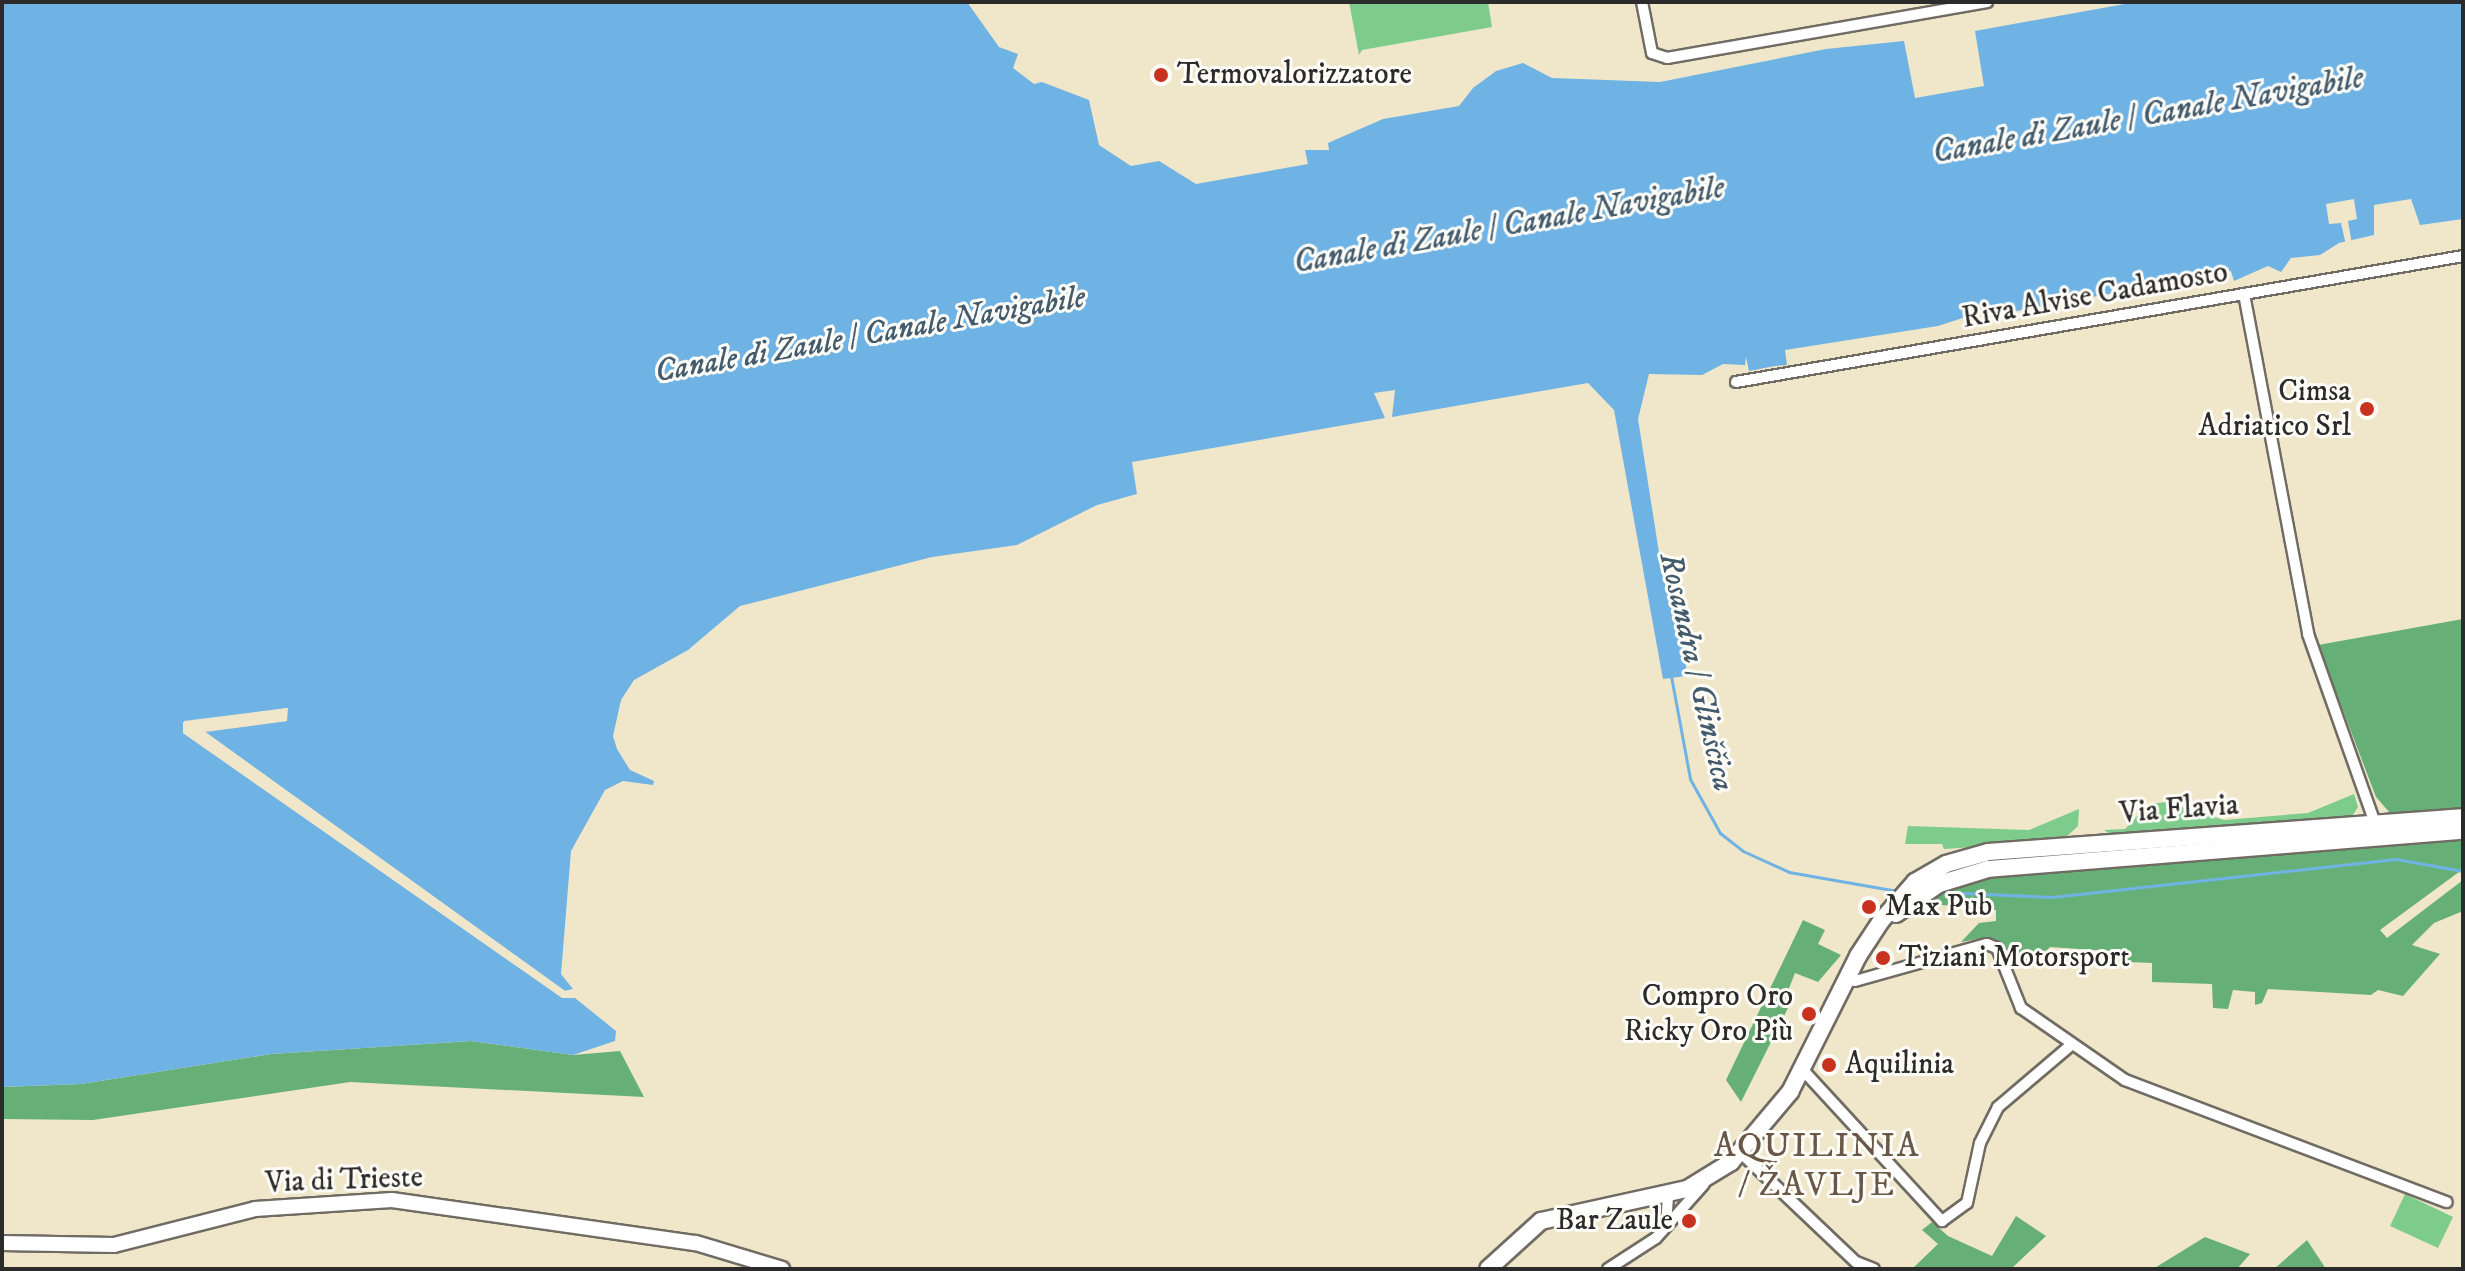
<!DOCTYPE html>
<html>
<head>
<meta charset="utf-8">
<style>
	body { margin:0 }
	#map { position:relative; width:2465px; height:1271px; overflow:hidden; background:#f0e6ca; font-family:"IM FELL DW Pica",serif }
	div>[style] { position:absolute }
	.green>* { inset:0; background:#7dcc8c }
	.forest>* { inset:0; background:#66b078 }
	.water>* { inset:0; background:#6fb3e5 }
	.pier>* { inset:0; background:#f0e6ca }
	.stream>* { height:3px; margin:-1.5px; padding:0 1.5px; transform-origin:1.5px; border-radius:1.5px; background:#6fb3e5 }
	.roads { filter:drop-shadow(2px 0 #706c63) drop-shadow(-2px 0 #706c63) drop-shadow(0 2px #706c63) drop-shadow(0 -2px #706c63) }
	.street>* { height:10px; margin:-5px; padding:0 5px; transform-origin:5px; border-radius:5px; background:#fff }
	.secondary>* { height:14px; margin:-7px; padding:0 7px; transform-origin:7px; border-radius:7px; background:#fff }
	.primary>* { height:16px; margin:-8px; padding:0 8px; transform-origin:8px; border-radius:8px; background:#fff }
	.dots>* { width:22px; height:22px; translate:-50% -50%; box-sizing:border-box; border:4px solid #fdfcf7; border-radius:50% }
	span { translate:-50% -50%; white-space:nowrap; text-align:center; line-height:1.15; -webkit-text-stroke:6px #fdfcf7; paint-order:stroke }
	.poi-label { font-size:30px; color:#2b2b2b }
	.left { translate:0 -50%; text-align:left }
	.right { translate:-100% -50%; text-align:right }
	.street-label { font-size:30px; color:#2b2b2b }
	.water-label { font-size:32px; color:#435b6c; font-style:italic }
	.quarter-label { font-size:34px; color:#695748; letter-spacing:2px }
	.frame { position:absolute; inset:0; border:4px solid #2b2b2b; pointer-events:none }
</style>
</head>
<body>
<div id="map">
	<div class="green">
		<i style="clip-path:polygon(1349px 2px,1488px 2px,1492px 27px,1362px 50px,1359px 55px)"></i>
		<i style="clip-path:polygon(2354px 794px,2358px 807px,2350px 820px,2113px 836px,2104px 830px,2125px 829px,2149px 804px,2167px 802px,2224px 820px,2308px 813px)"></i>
		<i style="clip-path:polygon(2079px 809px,2078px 826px,2061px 842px,1944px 849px,1942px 844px,1905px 844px,1908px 826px,2029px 830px)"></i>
		<i style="clip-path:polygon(2405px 1194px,2453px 1217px,2438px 1248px,2390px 1226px)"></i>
	</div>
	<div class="forest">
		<i style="clip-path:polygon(2463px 619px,2463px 811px,2390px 813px,2376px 797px,2318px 645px)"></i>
		<i style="clip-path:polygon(2463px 837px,2463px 869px,2380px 930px,2387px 938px,2463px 880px,2463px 911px,2434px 923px,2412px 945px,2440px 954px,2403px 996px,2378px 990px,2371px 995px,2268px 989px,2262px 1003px,2255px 1005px,2255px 992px,2233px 990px,2228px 1009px,2213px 1008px,2212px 984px,2152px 982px,2152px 963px,2129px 962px,2108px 951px,2050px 947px,2035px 964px,2012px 969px,1999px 941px,1988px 937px,1961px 942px,1979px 923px,1996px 921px,1996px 910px,1920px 903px,1946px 886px,1980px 876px)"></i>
		<i style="clip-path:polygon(1803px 920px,1825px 930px,1818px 944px,1841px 955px,1818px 982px,1795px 973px,1786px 996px,1790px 1004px,1741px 1102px,1726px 1080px)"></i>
		<i style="clip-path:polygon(471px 1041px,573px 1055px,620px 1051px,644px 1097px,350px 1082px,93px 1120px,2px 1119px,2px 1087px,81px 1084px,271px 1054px)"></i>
		<i style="clip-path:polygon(2016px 1216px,2046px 1236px,2011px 1269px,1912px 1269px,1938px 1244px,1922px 1230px,1932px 1222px,1948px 1236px,1992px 1256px)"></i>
		<i style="clip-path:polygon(2205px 1237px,2250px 1254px,2237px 1269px,2153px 1269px)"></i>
		<i style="clip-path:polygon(2307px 1240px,2326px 1269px,2274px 1269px)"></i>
	</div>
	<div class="water">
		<i style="clip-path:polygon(2px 2px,967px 2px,999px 47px,1018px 54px,1013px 68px,1034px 84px,1042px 82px,1089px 100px,1099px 145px,1131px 166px,1159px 161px,1196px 184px,1308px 164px,1305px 150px,1329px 150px,1328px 143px,1383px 119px,1459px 106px,1473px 88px,1496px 71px,1523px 63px,1552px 78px,1660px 82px,1826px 49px,1904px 41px,1915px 98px,1984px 86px,1975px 31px,2136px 2px,2463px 2px,2463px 219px,2420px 225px,2411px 199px,2374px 205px,2374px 235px,2339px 243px,2320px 255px,2291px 258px,2281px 272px,2268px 266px,2234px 281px,2231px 271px,2017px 311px,1993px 308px,1938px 326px,1785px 350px,1787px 365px,1775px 366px,1749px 371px,1746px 357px,1745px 365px,1723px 364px,1702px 375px,1649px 374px,1638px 419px,1663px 578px,1686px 645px,1686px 676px,1663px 679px,1614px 410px,1588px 383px,1392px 417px,1395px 390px,1374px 393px,1385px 418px,1132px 462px,1137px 494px,1097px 505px,1017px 545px,932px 557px,740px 606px,688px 650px,634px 680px,621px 700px,613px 736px,617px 749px,630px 770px,654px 781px,653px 785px,623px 781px,605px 790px,571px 851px,561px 974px,573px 989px,565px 991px,204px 731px,287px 721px,287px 708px,184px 721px,183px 733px,562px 998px,575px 998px,616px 1031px,615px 1041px,573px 1055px,471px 1041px,271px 1054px,81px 1084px,2px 1087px)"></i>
	</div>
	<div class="pier">
		<i style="clip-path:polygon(2354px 199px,2357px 219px,2348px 221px,2352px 244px,2346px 245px,2341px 223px,2329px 224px,2326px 204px)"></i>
		<i style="clip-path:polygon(evenodd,288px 708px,287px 721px,205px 732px,565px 991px,573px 989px,572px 996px,563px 998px,183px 733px,183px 722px,288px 708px,284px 712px,283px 717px,242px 720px,201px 732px,555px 988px,187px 731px,187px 725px,284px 712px)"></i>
	</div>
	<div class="stream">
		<i style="left:1671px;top:676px;width:105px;rotate:79.5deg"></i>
		<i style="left:1690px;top:779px;width:62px;rotate:60.9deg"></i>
		<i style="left:1720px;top:833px;width:29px;rotate:38deg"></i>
		<i style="left:1743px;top:851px;width:51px;rotate:24.5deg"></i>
		<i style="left:1789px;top:872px;width:110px;rotate:10deg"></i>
		<i style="left:1939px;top:892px;width:113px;rotate:2.5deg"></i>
		<i style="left:2052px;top:897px;width:346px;rotate:-6.3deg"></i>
		<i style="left:2396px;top:859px;width:68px;rotate:10.2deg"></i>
	</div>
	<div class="roads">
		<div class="street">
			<i style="left:1642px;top:2px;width:52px;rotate:78.9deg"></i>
			<i style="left:1652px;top:53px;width:16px;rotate:18deg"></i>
			<i style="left:1667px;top:58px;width:325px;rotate:-9.9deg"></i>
			<i style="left:2244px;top:294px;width:346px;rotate:79.3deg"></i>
			<i style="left:2308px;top:634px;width:201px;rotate:70.5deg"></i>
			<i style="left:1736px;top:382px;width:738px;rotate:-9.83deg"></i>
			<i style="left:1846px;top:978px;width:9px;rotate:18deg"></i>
			<i style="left:1855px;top:981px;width:137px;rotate:-15.7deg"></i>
			<i style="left:1987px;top:944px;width:11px;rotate:22deg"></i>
			<i style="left:1997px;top:948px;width:65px;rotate:68.2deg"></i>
			<i style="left:2021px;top:1008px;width:126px;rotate:34.7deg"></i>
			<i style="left:2125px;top:1080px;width:344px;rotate:20.8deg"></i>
			<i style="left:1802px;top:1069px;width:207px;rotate:47.4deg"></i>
			<i style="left:1942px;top:1221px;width:31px;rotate:-36deg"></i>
			<i style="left:1967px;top:1203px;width:61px;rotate:-77.8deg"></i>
			<i style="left:1980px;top:1143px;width:40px;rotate:-63.4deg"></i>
			<i style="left:1998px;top:1107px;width:96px;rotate:-40.3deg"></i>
			<i style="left:1741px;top:1153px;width:158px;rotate:43.5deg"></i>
			<i style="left:1856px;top:1262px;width:19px;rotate:21deg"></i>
			<i style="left:1666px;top:1225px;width:31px;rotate:-86deg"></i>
			<i style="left:1608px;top:1269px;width:57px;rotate:-32.9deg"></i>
			<i style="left:1656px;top:1238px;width:72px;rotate:-48.4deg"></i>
		</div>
		<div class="secondary">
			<i style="left:2px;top:1243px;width:112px;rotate:1deg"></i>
			<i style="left:114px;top:1245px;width:146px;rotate:-14.3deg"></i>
			<i style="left:255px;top:1209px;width:137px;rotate:-3.8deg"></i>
			<i style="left:392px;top:1200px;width:307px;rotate:8.1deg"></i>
			<i style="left:696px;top:1243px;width:90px;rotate:16.8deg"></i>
		</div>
		<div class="primary">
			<i style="left:1896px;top:914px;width:52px;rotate:-34.9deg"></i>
			<i style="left:1939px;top:884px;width:51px;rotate:-17deg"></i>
			<i style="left:1988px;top:869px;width:477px;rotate:-4.6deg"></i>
			<i style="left:1488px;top:1269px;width:72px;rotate:-42.2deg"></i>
			<i style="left:1541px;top:1221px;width:149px;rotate:-12.4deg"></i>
			<i style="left:1687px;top:1189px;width:52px;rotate:-31.5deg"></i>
			<i style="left:1731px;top:1162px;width:92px;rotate:-49.9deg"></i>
			<i style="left:1790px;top:1092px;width:152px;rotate:-63.4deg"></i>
			<i style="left:1858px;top:956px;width:42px;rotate:-56.7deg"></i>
			<i style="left:1881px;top:921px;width:52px;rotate:-48.9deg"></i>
			<i style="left:1915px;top:882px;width:36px;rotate:-30deg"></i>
			<i style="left:1946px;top:864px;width:44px;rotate:-15.9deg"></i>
			<i style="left:1988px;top:852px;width:476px;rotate:-4.2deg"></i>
		</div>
	</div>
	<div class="dots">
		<i style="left:1161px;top:75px;background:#c8321e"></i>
		<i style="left:2367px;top:409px;background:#c8321e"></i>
		<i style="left:1869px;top:907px;background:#c8321e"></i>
		<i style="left:1883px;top:958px;background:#c8321e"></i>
		<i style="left:1809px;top:1014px;background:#c8321e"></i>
		<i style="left:1829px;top:1065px;background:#c8321e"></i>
		<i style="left:1689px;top:1221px;background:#c8321e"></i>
	</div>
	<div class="poi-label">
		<span class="left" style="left:1177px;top:75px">Termovalorizzatore</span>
		<span class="right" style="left:2351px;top:409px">Cimsa<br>Adriatico Srl</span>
		<span class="left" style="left:1885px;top:907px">Max Pub</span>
		<span class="left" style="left:1899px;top:958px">Tiziani Motorsport</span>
		<span class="right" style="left:1793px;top:1014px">Compro Oro<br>Ricky Oro Più</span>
		<span class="left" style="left:1845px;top:1065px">Aquilinia</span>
		<span class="right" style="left:1673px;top:1221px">Bar Zaule</span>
	</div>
	<div class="street-label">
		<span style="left:2095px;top:296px;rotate:-10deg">Riva Alvise Cadamosto</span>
		<span style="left:2179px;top:810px;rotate:-4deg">Via Flavia</span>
		<span style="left:344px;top:1181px;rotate:-2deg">Via di Trieste</span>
	</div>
	<div class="water-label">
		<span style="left:2148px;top:116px;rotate:-10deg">Canale di Zaule / Canale Navigabile</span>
		<span style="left:1509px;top:226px;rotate:-10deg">Canale di Zaule / Canale Navigabile</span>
		<span style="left:870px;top:335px;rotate:-10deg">Canale di Zaule / Canale Navigabile</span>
		<span style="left:1696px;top:672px;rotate:77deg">Rosandra / Glinščica</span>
	</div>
	<div class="quarter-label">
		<span style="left:1817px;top:1166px">AQUILINIA<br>/ ŽAVLJE</span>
	</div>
	<div class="frame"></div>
</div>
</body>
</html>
